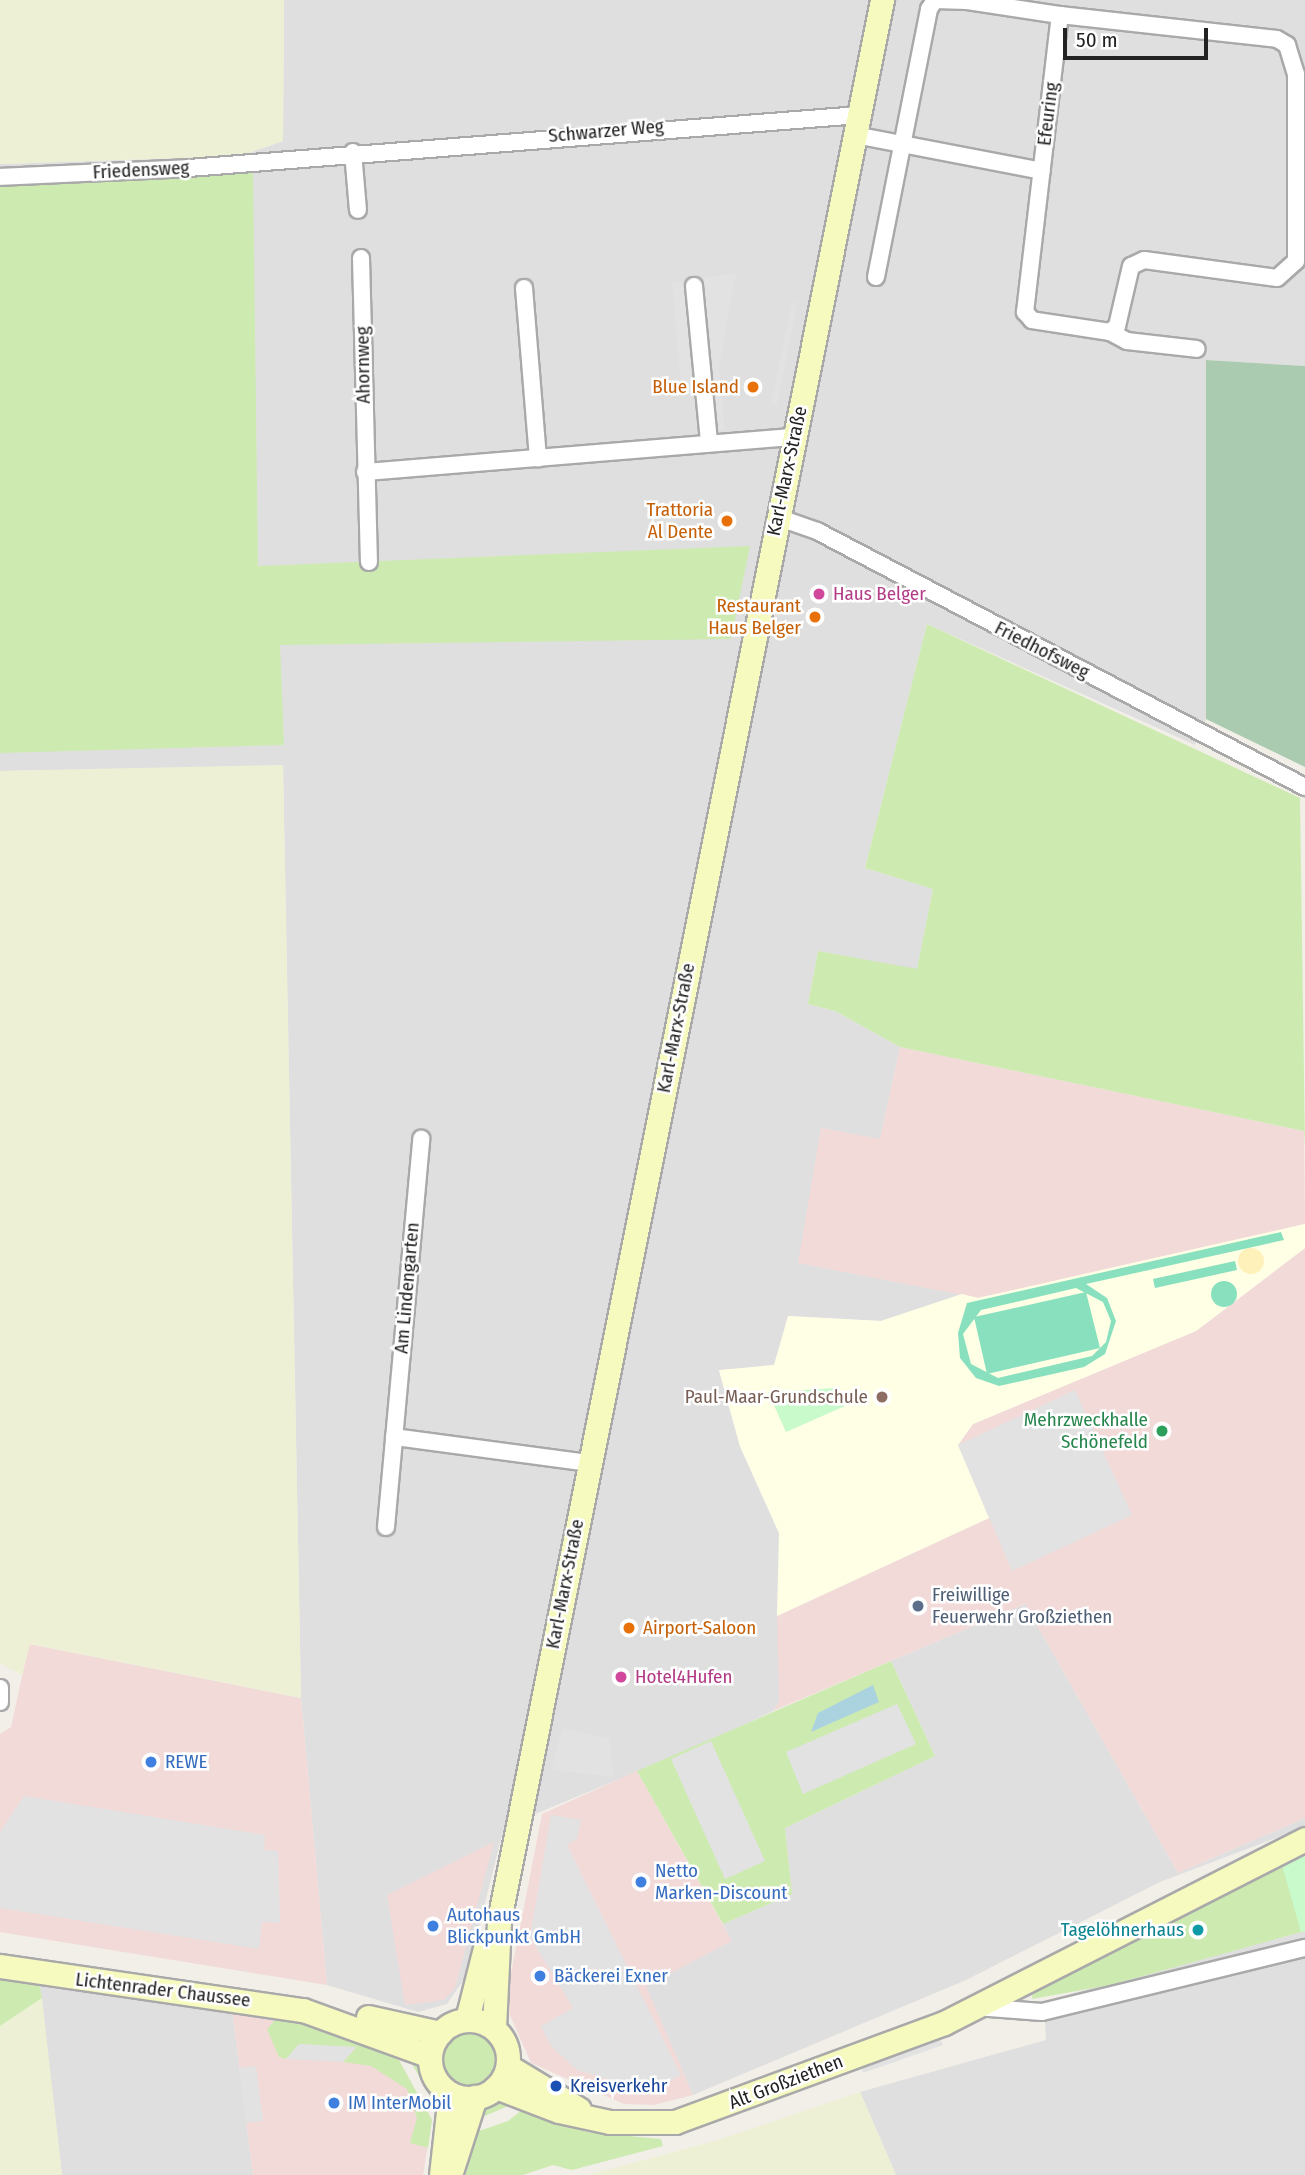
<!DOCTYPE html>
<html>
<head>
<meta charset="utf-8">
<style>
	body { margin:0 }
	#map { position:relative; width:1305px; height:2175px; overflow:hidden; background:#f2efe9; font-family:"Fira Sans Condensed",sans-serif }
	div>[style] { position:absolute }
	.residential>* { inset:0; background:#e0dfdf }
	.commercial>* { inset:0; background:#f2dad9 }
	.education>* { inset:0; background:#ffffe5 }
	.farmland>* { inset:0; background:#eef0d5 }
	.grass>* { inset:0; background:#cdebb0 }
	.round { border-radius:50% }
	.sand>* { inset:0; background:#fff1ba }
	.cemetery>* { inset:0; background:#aacbaf }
	.park>* { inset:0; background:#c8facc }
	.pitch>* { inset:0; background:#88e0be }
	.parking>* { inset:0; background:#e2e2e2 }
	.water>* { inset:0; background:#aad3df }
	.roads { filter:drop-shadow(2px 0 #a9a9a9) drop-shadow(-2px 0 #a9a9a9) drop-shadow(0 2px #a9a9a9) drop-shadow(0 -2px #a9a9a9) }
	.street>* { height:16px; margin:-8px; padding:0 8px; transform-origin:8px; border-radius:8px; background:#fff }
	.secondary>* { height:23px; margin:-11.5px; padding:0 11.5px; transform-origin:11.5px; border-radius:11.5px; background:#f7fabf }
	.secondary>.ring { margin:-11.5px; padding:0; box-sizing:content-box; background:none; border:23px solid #f7fabf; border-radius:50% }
	.dots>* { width:19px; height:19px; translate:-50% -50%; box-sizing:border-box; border:4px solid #fff; border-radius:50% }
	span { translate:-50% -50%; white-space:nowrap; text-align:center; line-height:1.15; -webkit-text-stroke:5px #fff; paint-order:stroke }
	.street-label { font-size:19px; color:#222 }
	.food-label { font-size:19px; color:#c56008 }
	.right { translate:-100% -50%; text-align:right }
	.left { translate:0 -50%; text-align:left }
	.hotel-label { font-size:19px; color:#b23c85 }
	.education-label { font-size:19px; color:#785e54 }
	.leisure-label { font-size:19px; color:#27864d }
	.service-label { font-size:19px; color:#4e5e75 }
	.shop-label { font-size:19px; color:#366cbe }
	.culture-label { font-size:19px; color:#0d838f }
	.transit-label { font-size:19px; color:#164399 }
	.scale { position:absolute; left:1063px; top:28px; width:145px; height:32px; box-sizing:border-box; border:4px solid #222; border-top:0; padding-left:9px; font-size:21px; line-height:24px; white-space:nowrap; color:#222; -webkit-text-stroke:5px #fff; paint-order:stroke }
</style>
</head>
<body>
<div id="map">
	<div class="residential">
		<i style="clip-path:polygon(284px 0,1305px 0,1305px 366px,1206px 360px,1206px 719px,1195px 745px,927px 624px,865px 868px,933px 889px,917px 970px,818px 951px,808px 1004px,835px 1011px,900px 1047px,880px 1140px,822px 1128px,799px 1263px,962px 1294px,881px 1321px,789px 1316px,774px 1365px,719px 1371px,740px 1447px,779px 1533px,779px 1701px,773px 1711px,711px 1741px,504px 1827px,467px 1975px,447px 2004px,418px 2012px,327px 1985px,301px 1698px,283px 766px,0 771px,0 164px,240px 156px,283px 141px)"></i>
		<i style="clip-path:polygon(1025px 1604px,1178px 1873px,1305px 1818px,1305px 1827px,1160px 1882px,966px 1980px,693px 2095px,645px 1986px,731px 1941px,723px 1924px,792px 1894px,785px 1828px,935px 1756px,891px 1661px)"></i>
		<i style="clip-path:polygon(1305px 1931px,1305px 2175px,896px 2175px,860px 2092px,1046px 2040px,1044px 2001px)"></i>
		<i style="clip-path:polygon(39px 1982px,232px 2008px,253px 2175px,62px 2175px)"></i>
	</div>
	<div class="commercial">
		<i style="clip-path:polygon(900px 1047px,1304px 1131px,1305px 1224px,978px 1298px,798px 1263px,821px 1128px,880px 1139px)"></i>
		<i style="clip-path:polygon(1305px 1248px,1305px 1818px,1178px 1873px,1025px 1604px,773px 1711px,779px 1701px,777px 1616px,989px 1518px,958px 1445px,973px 1424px,1196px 1331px)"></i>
		<i style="clip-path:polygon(29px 1644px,301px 1698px,327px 1985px,0 1932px,0 1734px,11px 1727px)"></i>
		<i style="clip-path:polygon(637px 1771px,732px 1941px,646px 1986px,693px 2095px,654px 2105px,624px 2104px,531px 2063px,505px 2004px,542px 1814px)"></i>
		<i style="clip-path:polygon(494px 1842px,455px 1988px,444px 2000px,405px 2005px,387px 1895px)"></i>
		<i style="clip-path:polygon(232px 2008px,390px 2044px,432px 2120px,423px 2175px,253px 2175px)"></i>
	</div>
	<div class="education">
		<i style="clip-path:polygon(1305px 1224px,1305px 1248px,1196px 1331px,973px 1424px,958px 1445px,989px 1518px,777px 1616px,779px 1533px,740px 1446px,719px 1370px,774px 1365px,788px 1316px,881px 1321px,962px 1294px,978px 1298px)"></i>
	</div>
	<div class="farmland">
		<i style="clip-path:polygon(0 0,284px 0,283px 141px,240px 156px,0 164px)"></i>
		<i style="clip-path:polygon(283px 765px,301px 1698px,30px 1644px,22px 1675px,0 1663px,0 771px)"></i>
		<i style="clip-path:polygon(42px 1998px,62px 2175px,0 2175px,0 2026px)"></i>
		<i style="clip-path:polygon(860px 2092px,896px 2175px,588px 2175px,718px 2140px)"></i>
	</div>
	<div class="grass">
		<i style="clip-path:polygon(253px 173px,258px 566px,750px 546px,731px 639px,280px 645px,284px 745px,0 753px,0 185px)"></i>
		<i style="clip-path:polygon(927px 624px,1300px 798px,1305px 1145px,1304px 1131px,900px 1047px,835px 1011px,808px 1004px,818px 951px,917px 969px,933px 889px,865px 868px)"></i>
		<i style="clip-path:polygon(891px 1661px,935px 1756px,785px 1828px,792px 1894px,723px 1924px,637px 1771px)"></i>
		<i style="clip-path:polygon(1305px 1854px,1305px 1931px,1110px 1985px,1032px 1999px,1033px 1988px)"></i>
		<i style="clip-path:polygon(0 1975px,39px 1982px,42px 1998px,0 2026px)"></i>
		<i style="clip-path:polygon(279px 2015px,390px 2044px,432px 2120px,428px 2148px,410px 2143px,417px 2118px,407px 2089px,371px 2066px,343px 2062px,356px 2048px,299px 2044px,286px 2059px,279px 2057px,267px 2029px)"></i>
		<i class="round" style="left:442px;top:2031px;width:54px;height:54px"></i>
		<i style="clip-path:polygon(414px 2058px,437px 2098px,441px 2114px,409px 2059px)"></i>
		<i style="clip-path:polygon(490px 2103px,515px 2103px,471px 2122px,483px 2106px)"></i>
		<i style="clip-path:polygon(527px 2106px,587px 2132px,661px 2139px,663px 2146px,572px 2170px,553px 2165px,523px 2175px,466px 2175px,476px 2132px,508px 2121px)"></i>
	</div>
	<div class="sand">
		<i class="round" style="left:1238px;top:1248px;width:26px;height:26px"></i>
	</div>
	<div class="cemetery">
		<i style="clip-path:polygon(1206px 360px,1305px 366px,1305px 767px,1206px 719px)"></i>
	</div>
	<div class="park">
		<i style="clip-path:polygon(836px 1388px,845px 1406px,786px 1432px,768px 1392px)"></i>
		<i style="clip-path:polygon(1305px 1854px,1305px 1931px,1301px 1932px,1282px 1865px)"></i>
	</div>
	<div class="pitch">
		<i style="clip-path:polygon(evenodd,1281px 1232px,1284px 1240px,1086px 1284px,1107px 1298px,1116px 1321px,1105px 1354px,1084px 1367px,999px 1386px,976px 1378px,960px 1358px,958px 1333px,967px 1303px,1281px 1232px,1076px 1288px,1103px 1302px,1111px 1321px,1106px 1342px,1092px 1356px,998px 1378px,971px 1364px,963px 1334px,981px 1310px,1076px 1288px)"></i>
		<i style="clip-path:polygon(1235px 1261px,1237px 1270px,1155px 1288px,1153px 1279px)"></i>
		<i class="round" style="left:1211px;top:1281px;width:26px;height:26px"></i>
		<i style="clip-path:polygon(1086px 1292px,1100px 1348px,987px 1374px,974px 1317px)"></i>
	</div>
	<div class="parking">
		<i style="clip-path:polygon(736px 273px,719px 366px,725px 430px,697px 433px,693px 390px,681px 390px,672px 283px)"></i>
		<i style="clip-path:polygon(792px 302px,797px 303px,777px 405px,771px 404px)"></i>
		<i style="clip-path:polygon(1075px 1390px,1132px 1515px,1012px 1571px,958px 1445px)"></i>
		<i style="clip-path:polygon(897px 1704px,916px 1744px,803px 1794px,786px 1752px)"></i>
		<i style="clip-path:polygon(562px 1728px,609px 1738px,614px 1777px,551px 1770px)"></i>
		<i style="clip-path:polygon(711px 1741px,765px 1861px,725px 1879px,671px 1759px)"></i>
		<i style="clip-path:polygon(24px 1796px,265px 1835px,264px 1850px,278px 1851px,280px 1923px,262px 1922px,259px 1949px,0 1908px,0 1832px)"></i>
		<i style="clip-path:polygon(551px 1815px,581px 1820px,577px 1839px,567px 1845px,681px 2075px,668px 2082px,619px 2083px,577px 2070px,551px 2046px,541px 2026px,573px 2008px,530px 1937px)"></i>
		<i style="clip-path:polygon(940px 2039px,943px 2045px,863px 2073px,861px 2067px)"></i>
		<i style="clip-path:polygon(299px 2044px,356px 2047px,343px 2062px,286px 2059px)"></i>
		<i style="clip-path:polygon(256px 2066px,263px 2121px,246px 2123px,239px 2068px)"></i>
	</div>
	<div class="water">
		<i style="clip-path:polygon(873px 1685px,879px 1702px,811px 1732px,818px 1713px)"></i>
	</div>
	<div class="roads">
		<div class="street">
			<i style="left:1060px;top:15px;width:218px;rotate:6.3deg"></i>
			<i style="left:1277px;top:39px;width:12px;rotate:31deg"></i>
			<i style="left:1287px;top:45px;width:30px;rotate:73deg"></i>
			<i style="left:1296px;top:74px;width:187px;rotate:90deg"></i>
			<i style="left:1296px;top:261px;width:25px;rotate:138deg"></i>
			<i style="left:1277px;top:278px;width:134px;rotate:-172.3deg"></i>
			<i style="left:1144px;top:260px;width:14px;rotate:155deg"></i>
			<i style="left:1131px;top:266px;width:62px;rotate:103.1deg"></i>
			<i style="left:1117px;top:326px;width:9px;rotate:139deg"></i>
			<i style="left:1110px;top:332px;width:79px;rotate:-171.3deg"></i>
			<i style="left:1032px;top:320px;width:11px;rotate:-131deg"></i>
			<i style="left:1025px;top:312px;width:299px;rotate:-83.3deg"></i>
			<i style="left:855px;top:135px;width:190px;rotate:10.9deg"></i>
			<i style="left:353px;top:152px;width:58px;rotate:85.1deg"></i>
			<i style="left:0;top:177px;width:189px;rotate:-2.7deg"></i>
			<i style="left:189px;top:168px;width:673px;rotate:-4.52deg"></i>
			<i style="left:361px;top:258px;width:304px;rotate:88.5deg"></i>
			<i style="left:876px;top:277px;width:273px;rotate:-78.8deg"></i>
			<i style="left:929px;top:9px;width:11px;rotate:-56deg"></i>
			<i style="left:935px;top:0;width:32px;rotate:2deg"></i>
			<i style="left:967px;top:1px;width:94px;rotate:8.6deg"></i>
			<i style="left:694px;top:286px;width:156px;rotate:84.5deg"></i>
			<i style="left:524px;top:288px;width:171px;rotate:85.3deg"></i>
			<i style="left:1110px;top:332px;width:19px;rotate:28deg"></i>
			<i style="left:1127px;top:341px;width:70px;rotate:6.5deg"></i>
			<i style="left:365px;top:472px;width:429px;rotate:-4.7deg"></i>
			<i style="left:777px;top:517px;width:42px;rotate:19.3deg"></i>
			<i style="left:817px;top:531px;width:551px;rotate:27.68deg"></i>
			<i style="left:394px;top:1437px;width:197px;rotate:7.6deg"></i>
			<i style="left:386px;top:1527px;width:390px;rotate:-84.8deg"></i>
			<i style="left:0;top:1688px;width:14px;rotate:90deg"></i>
			<i style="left:976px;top:2007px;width:66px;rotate:4.3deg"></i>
			<i style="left:1042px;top:2012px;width:271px;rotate:-13.7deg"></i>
		</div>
		<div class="secondary">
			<i style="left:0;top:1966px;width:306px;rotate:8.3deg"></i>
			<i style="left:303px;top:2010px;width:135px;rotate:19.9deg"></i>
			<i style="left:368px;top:2017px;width:74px;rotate:12.5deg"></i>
			<i style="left:467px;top:2019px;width:73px;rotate:-75.8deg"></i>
			<i class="ring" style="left:430px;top:2020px;width:55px;height:55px"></i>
			<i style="left:494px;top:2028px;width:108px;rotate:-87.3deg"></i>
			<i style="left:499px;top:1920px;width:1958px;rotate:-78.72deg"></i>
			<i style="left:508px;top:2066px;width:83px;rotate:31.2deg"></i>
			<i style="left:496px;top:2087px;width:67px;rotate:20.9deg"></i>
			<i style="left:559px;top:2111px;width:52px;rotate:12.2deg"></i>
			<i style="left:610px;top:2122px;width:65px"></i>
			<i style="left:675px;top:2122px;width:287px;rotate:-20.2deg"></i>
			<i style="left:944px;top:2023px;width:405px;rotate:-27deg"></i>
			<i style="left:441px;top:2175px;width:82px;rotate:-83.7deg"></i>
			<i style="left:450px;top:2175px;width:82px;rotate:-72.2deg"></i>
		</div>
	</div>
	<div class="dots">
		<i style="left:753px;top:387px;background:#e8710a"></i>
		<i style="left:727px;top:521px;background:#e8710a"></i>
		<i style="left:819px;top:594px;background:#d1479c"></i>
		<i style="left:815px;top:617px;background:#e8710a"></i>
		<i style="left:882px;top:1397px;background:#8d6e63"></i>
		<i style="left:1162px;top:1431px;background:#2e9e5b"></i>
		<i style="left:918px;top:1606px;background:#5c6f8a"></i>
		<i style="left:629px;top:1628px;background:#e8710a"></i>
		<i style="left:621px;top:1677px;background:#d1479c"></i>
		<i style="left:151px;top:1762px;background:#3f7fe0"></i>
		<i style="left:641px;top:1882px;background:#3f7fe0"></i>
		<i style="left:433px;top:1926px;background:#3f7fe0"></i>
		<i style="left:1198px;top:1930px;background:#0f9aa8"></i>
		<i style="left:540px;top:1976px;background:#3f7fe0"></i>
		<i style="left:556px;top:2086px;background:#1a4fb4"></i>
		<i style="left:334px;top:2103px;background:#3f7fe0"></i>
	</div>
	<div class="street-label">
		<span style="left:1048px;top:114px;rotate:-83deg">Efeuring</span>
		<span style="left:606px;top:131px;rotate:-5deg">Schwarzer Weg</span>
		<span style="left:141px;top:170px;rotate:-3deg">Friedensweg</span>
		<span style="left:363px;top:365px;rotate:-91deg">Ahornweg</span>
		<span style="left:787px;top:471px;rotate:-78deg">Karl-Marx-Straße</span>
		<span style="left:1042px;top:650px;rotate:27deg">Friedhofsweg</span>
		<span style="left:676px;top:1028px;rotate:-79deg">Karl-Marx-Straße</span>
		<span style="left:407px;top:1288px;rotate:-85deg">Am Lindengarten</span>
		<span style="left:565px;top:1584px;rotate:-79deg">Karl-Marx-Straße</span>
		<span style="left:163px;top:1990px;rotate:7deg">Lichtenrader Chaussee</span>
		<span style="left:786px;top:2082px;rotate:-21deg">Alt Großziethen</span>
	</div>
	<div class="food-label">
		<span class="right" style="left:739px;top:387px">Blue Island</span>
		<span class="right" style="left:713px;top:521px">Trattoria<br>Al Dente</span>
		<span class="right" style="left:801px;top:617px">Restaurant<br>Haus Belger</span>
		<span class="left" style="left:643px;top:1628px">Airport-Saloon</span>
	</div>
	<div class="hotel-label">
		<span class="left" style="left:833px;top:594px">Haus Belger</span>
		<span class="left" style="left:635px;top:1677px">Hotel4Hufen</span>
	</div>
	<div class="education-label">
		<span class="right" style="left:868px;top:1397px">Paul-Maar-Grundschule</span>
	</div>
	<div class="leisure-label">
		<span class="right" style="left:1148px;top:1431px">Mehrzweckhalle<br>Schönefeld</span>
	</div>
	<div class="service-label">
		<span class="left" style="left:932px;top:1606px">Freiwillige<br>Feuerwehr Großziethen</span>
	</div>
	<div class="shop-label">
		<span class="left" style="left:165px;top:1762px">REWE</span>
		<span class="left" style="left:655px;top:1882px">Netto<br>Marken-Discount</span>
		<span class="left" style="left:447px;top:1926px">Autohaus<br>Blickpunkt GmbH</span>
		<span class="left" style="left:554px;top:1976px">Bäckerei Exner</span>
		<span class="left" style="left:348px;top:2103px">IM InterMobil</span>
	</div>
	<div class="culture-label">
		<span class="right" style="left:1184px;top:1930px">Tagelöhnerhaus</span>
	</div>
	<div class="transit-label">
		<span class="left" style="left:570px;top:2086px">Kreisverkehr</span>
	</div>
	<div class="scale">50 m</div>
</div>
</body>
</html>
